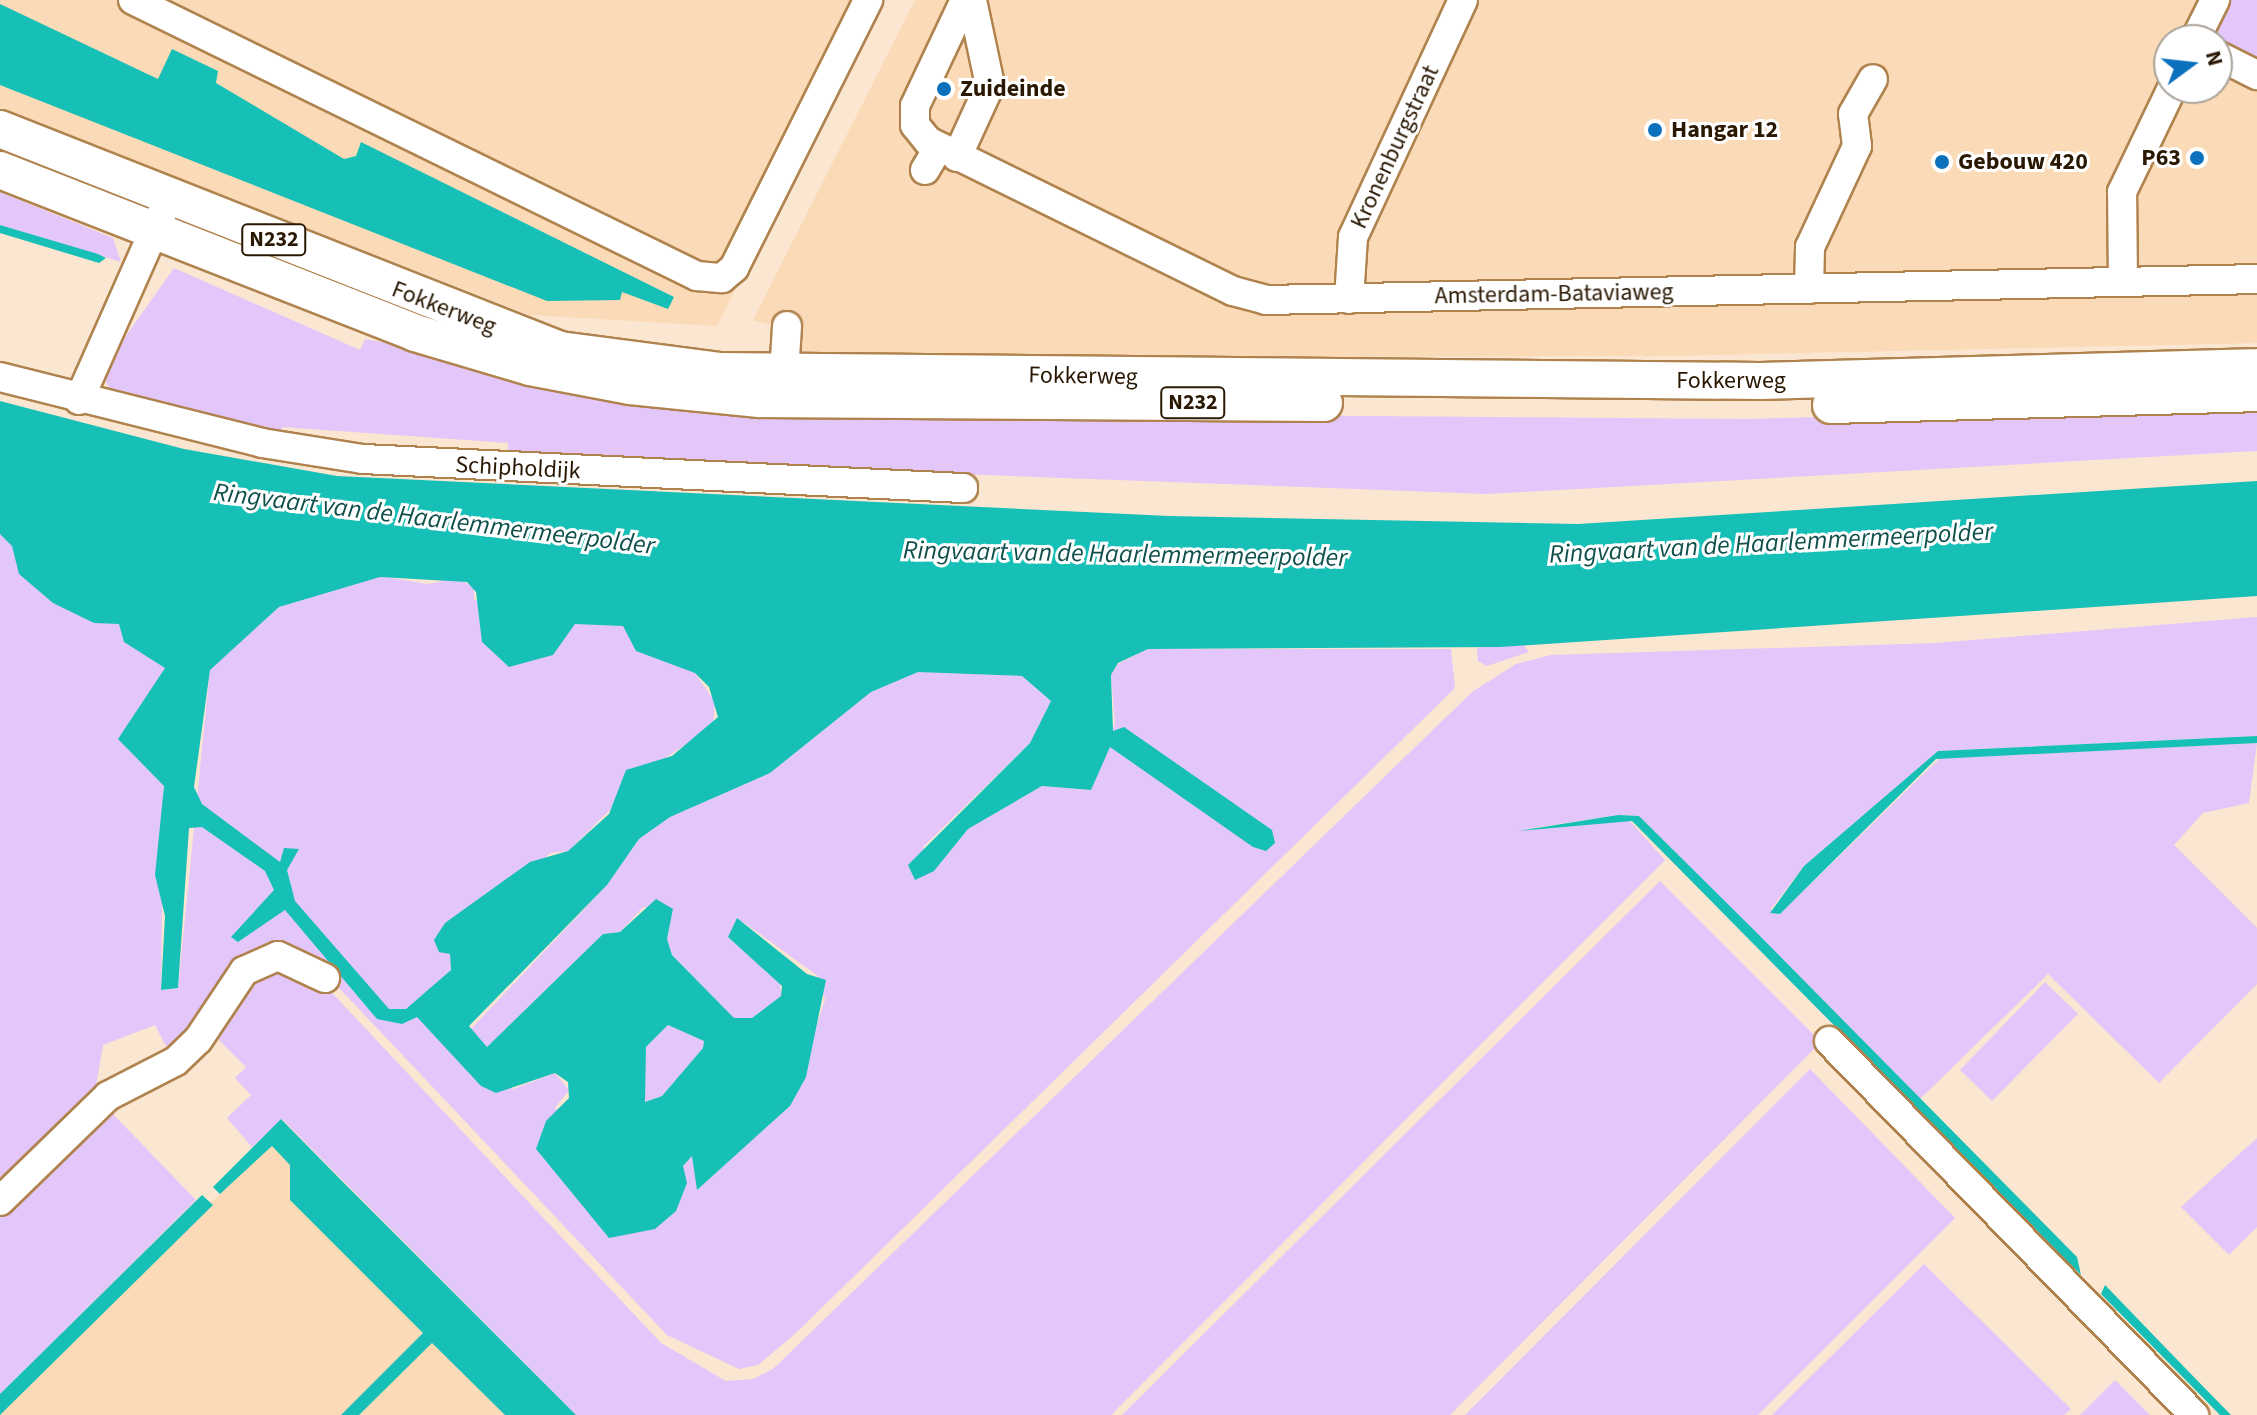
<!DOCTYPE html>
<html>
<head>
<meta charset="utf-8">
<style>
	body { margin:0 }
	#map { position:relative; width:2257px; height:1415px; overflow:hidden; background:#fae6d1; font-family:"Source Sans 3",sans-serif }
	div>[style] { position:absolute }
	.built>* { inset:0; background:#fbdab7 }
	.green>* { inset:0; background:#e3c7fa }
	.water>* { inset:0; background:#17c0b7 }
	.roads { filter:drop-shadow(2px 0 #b0834e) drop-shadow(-2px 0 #b0834e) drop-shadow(0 2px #b0834e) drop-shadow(0 -2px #b0834e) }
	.minor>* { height:28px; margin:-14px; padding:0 14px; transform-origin:14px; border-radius:14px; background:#fff }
	.major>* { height:36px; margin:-18px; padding:0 18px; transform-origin:18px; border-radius:18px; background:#fff }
	.dots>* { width:22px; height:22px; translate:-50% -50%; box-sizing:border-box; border:4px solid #fff; border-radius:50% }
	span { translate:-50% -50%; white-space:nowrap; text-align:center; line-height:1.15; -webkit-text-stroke:6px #fff; paint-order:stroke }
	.shield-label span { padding:2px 6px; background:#fff; border:2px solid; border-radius:6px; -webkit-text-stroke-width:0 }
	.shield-label { font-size:22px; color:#2a1803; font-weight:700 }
	.poi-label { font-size:24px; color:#2a1803; font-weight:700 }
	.left { translate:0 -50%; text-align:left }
	.right { translate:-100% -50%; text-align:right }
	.street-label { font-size:24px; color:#2a1803 }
	.water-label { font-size:26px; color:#10504c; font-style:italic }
	.north { position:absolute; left:2153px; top:24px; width:80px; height:80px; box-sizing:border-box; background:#fff; border:2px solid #aaa39a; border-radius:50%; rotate:75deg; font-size:22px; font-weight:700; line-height:32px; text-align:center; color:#2a1803 }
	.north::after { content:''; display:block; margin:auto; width:28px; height:36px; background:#0c71bd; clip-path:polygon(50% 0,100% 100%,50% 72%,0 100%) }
</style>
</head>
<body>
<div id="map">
	<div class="built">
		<i style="clip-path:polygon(0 0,880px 0,717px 326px,530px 315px,0 108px)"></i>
		<i style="clip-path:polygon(evenodd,915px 0,2257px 0,2257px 343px,1667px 356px,773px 358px,787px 329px,753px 320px,915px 0,2169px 40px,2217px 40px,2217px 88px,2169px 88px,2169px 40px)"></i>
		<i style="clip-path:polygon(276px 1142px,539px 1415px,0 1415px,0 1399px)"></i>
	</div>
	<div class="green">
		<i style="clip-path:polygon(2229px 0,2257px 0,2257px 57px,2218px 41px,2216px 27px)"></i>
		<i style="clip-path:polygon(0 192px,113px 238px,121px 262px,0 225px)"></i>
		<i style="clip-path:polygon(174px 268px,360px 350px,365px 339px,746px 411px,1750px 419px,2257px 404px,2257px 451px,1487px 494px,509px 457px,508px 443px,282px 427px,280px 438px,115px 397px,106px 382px,106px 364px)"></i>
		<i style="clip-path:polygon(0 534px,119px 624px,165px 668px,161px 990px,178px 988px,210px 669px,279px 607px,380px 576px,428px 584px,458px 578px,474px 588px,474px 600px,623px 626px,695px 673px,715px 702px,713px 726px,658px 763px,568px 851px,550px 853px,450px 954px,451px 970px,410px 1010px,513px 1089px,555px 1073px,569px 1090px,555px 1108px,682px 1194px,683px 1166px,693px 1155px,698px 1189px,790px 1106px,825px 1000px,818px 976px,743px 922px,728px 937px,779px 980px,782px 996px,752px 1018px,734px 1018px,672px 955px,667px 939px,673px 909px,643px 907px,620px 932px,603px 934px,487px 1047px,469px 1031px,607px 885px,639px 839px,670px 817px,770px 773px,871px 692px,918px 671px,1022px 676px,1051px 701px,1030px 743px,923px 847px,934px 871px,968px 829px,1042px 786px,1091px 790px,1115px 723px,1111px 675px,1118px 664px,1148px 649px,1451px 649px,1455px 688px,796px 1333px,758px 1365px,739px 1369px,667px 1335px,324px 972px,286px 951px,170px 1054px,155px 1025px,103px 1045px,94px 1098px,0 1188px)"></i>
		<i style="clip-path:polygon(2257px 617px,2257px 736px,1938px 751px,1804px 866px,1771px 909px,1780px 914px,1940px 758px,2257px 743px,2249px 803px,2203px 813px,2174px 845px,2257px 928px,2257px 984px,2159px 1083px,2048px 974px,1918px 1101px,1639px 816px,1618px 815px,1519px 830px,1628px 819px,1665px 860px,1111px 1415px,576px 1415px,282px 1119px,252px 1147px,227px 1118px,251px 1095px,235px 1078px,246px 1067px,215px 1036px,266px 963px,319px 979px,661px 1343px,726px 1381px,753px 1379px,773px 1369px,1472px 692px,1516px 664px,1551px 655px,1936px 643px)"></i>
		<i style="clip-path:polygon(1521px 642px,1529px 652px,1487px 666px,1478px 661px,1477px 648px)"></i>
		<i style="clip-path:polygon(1660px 881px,1821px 1042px,1450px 1415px,1122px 1415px)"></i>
		<i style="clip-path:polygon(2045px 982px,2078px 1014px,1992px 1101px,1960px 1070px)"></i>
		<i style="clip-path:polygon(668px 1025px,704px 1041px,703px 1048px,662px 1096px,644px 1102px,646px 1047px)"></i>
		<i style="clip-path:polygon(1810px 1069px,1955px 1218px,1758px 1415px,1465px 1415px)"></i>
		<i style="clip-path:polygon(110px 1111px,196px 1200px,0 1394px,0 1209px)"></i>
		<i style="clip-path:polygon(2257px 1138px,2257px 1227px,2229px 1255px,2181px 1207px)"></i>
		<i style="clip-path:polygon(1924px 1264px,2071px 1409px,2064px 1415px,1772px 1415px)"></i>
		<i style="clip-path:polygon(2115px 1380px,2150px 1415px,2080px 1415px)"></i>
	</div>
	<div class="water">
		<i style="clip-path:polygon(0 4px,158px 79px,172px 49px,218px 71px,216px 83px,344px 159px,356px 156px,361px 142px,674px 297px,668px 309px,622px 292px,620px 300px,547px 301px,0 85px)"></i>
		<i style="clip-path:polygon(0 225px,98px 254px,106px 258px,99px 263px,0 233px)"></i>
		<i style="clip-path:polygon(evenodd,0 401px,184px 449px,337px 476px,1169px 516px,1578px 524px,2257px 481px,2257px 596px,1500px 647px,1148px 649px,1118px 663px,1111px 675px,1113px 731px,1124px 727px,1272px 830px,1275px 843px,1266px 851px,1253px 847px,1110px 747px,1091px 790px,1042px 786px,968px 829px,934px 871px,915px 880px,908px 865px,1030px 743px,1051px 701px,1022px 676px,918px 672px,871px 692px,770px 773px,670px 817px,639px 839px,607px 885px,469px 1026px,487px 1047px,603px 934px,620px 932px,656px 899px,673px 909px,667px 939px,672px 955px,734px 1018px,752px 1018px,781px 996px,782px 986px,728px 937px,737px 918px,807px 974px,826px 980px,806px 1077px,790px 1106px,697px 1190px,692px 1156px,683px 1166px,687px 1183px,676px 1211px,655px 1229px,609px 1238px,536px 1149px,546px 1121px,569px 1098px,568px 1082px,555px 1073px,496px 1093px,481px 1086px,417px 1017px,402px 1024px,377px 1019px,285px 910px,238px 942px,231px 937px,274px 890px,265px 871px,202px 827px,189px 828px,178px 988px,161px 990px,165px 916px,155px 875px,164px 786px,118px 739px,165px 668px,124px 642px,119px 624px,94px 623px,53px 603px,19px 574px,12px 546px,0 534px,0 401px,380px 577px,467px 582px,476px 592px,482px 642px,509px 667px,553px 655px,575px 624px,623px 626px,636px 651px,695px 673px,709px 687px,718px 717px,672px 756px,626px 770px,609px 814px,568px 851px,530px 862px,445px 923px,434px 940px,439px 952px,450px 954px,451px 970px,406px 1009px,389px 1009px,295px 901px,287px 870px,299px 849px,284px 848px,280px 862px,202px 804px,194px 787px,210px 670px,279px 607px,380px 577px,0 401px,668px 1025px,704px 1041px,703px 1048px,662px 1096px,645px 1102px,646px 1047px,668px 1025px)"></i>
		<i style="clip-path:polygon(2257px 736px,2257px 743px,1936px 759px,1780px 914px,1770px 913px,1804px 866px,1938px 751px)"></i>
		<i style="clip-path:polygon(1618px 815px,1639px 816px,1754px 930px,2077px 1257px,2081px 1275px,1632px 821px,1518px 831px)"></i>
		<i style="clip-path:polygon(281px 1119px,339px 1178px,576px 1415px,505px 1415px,432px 1343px,359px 1415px,341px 1415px,423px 1333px,290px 1200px,290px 1165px,272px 1146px,220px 1194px,213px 1187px)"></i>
		<i style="clip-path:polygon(202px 1195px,213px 1205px,0 1415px,0 1394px)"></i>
		<i style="clip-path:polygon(2105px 1285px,2189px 1372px,2231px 1415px,2220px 1415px,2101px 1294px)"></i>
	</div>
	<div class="roads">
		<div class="minor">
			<i style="left:133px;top:0;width:628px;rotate:26.08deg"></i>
			<i style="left:697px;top:276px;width:25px;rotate:5deg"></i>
			<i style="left:722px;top:278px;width:16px;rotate:-40deg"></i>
			<i style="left:734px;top:268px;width:300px;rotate:-63.4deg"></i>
			<i style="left:965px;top:0;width:117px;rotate:115.3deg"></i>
			<i style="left:915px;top:106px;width:19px;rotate:90deg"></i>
			<i style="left:915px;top:125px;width:21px;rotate:51deg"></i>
			<i style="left:928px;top:141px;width:340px;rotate:26.2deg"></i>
			<i style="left:1233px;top:291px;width:34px;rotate:15deg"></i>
			<i style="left:1266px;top:300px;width:991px;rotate:-1.21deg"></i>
			<i style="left:2195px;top:40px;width:45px;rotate:-63.4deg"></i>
			<i style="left:2217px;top:55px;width:45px;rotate:26.6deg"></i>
			<i style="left:957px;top:157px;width:79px;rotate:-65.4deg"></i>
			<i style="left:990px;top:85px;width:87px;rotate:-102deg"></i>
			<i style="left:925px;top:170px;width:27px;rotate:-59deg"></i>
			<i style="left:2123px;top:281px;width:89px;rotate:-90.6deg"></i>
			<i style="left:2122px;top:192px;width:115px;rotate:-64.3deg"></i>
			<i style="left:1809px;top:289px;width:42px;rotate:-88.6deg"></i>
			<i style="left:1810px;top:247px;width:111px;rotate:-65deg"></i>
			<i style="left:1857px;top:146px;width:32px;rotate:-97deg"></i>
			<i style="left:1853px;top:114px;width:40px;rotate:-60.3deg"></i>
			<i style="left:1349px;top:299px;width:62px;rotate:-86.3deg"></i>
			<i style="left:1353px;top:237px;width:261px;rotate:-65.1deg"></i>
			<i style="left:784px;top:374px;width:48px;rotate:-86.4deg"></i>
			<i style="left:0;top:377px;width:270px;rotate:14.1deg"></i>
			<i style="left:262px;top:443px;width:102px;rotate:9deg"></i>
			<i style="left:363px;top:459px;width:601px;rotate:2.77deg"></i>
			<i style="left:79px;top:400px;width:222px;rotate:-66.1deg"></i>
			<i style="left:1829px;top:1041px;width:523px;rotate:45.7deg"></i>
			<i style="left:0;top:1201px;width:151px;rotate:-44.2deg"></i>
			<i style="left:108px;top:1096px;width:76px;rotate:-27.2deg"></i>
			<i style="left:176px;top:1061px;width:30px;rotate:-44deg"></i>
			<i style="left:198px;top:1040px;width:83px;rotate:-56.3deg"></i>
			<i style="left:244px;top:971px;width:37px;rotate:-24deg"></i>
			<i style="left:278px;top:956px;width:52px;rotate:25.1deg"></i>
		</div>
		<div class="major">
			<i style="left:0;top:129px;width:602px;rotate:21.54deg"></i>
			<i style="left:560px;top:350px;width:160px;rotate:7.5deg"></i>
			<i style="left:719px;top:371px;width:1041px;rotate:0.55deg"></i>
			<i style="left:1760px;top:381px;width:497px;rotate:-1.6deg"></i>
			<i style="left:0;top:170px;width:446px;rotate:21.4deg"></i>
			<i style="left:415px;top:333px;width:120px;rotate:16.5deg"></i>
			<i style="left:530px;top:367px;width:102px;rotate:10.8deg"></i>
			<i style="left:630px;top:386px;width:130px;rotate:5.8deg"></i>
			<i style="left:759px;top:399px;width:565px;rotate:0.41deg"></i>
			<i style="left:1831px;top:405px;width:426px;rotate:-1.6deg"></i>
		</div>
	</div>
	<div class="dots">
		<i style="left:944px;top:89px;background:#0c71bd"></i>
		<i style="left:1655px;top:130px;background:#0c71bd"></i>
		<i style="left:2197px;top:158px;background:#0c71bd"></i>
		<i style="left:1942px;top:162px;background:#0c71bd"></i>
	</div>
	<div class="shield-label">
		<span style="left:274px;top:240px">N232</span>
		<span style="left:1193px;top:403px">N232</span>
	</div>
	<div class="poi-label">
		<span class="left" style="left:960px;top:89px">Zuideinde</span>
		<span class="left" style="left:1671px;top:130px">Hangar 12</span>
		<span class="right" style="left:2181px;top:158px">P63</span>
		<span class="left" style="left:1958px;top:162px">Gebouw 420</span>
	</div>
	<div class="street-label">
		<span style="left:1395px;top:147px;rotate:-65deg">Kronenburgstraat</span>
		<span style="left:1554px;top:294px;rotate:-1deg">Amsterdam-Bataviaweg</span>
		<span style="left:444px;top:308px;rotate:21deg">Fokkerweg</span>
		<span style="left:1083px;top:376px;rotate:1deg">Fokkerweg</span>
		<span style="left:1731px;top:381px">Fokkerweg</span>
		<span style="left:518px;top:468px;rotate:3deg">Schipholdijk</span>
	</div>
	<div class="water-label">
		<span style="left:434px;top:519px;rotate:7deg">Ringvaart van de Haarlemmermeerpolder</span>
		<span style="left:1771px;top:543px;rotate:-3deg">Ringvaart van de Haarlemmermeerpolder</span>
		<span style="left:1125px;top:554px;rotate:1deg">Ringvaart van de Haarlemmermeerpolder</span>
	</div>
	<div class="north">N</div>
</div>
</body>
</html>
